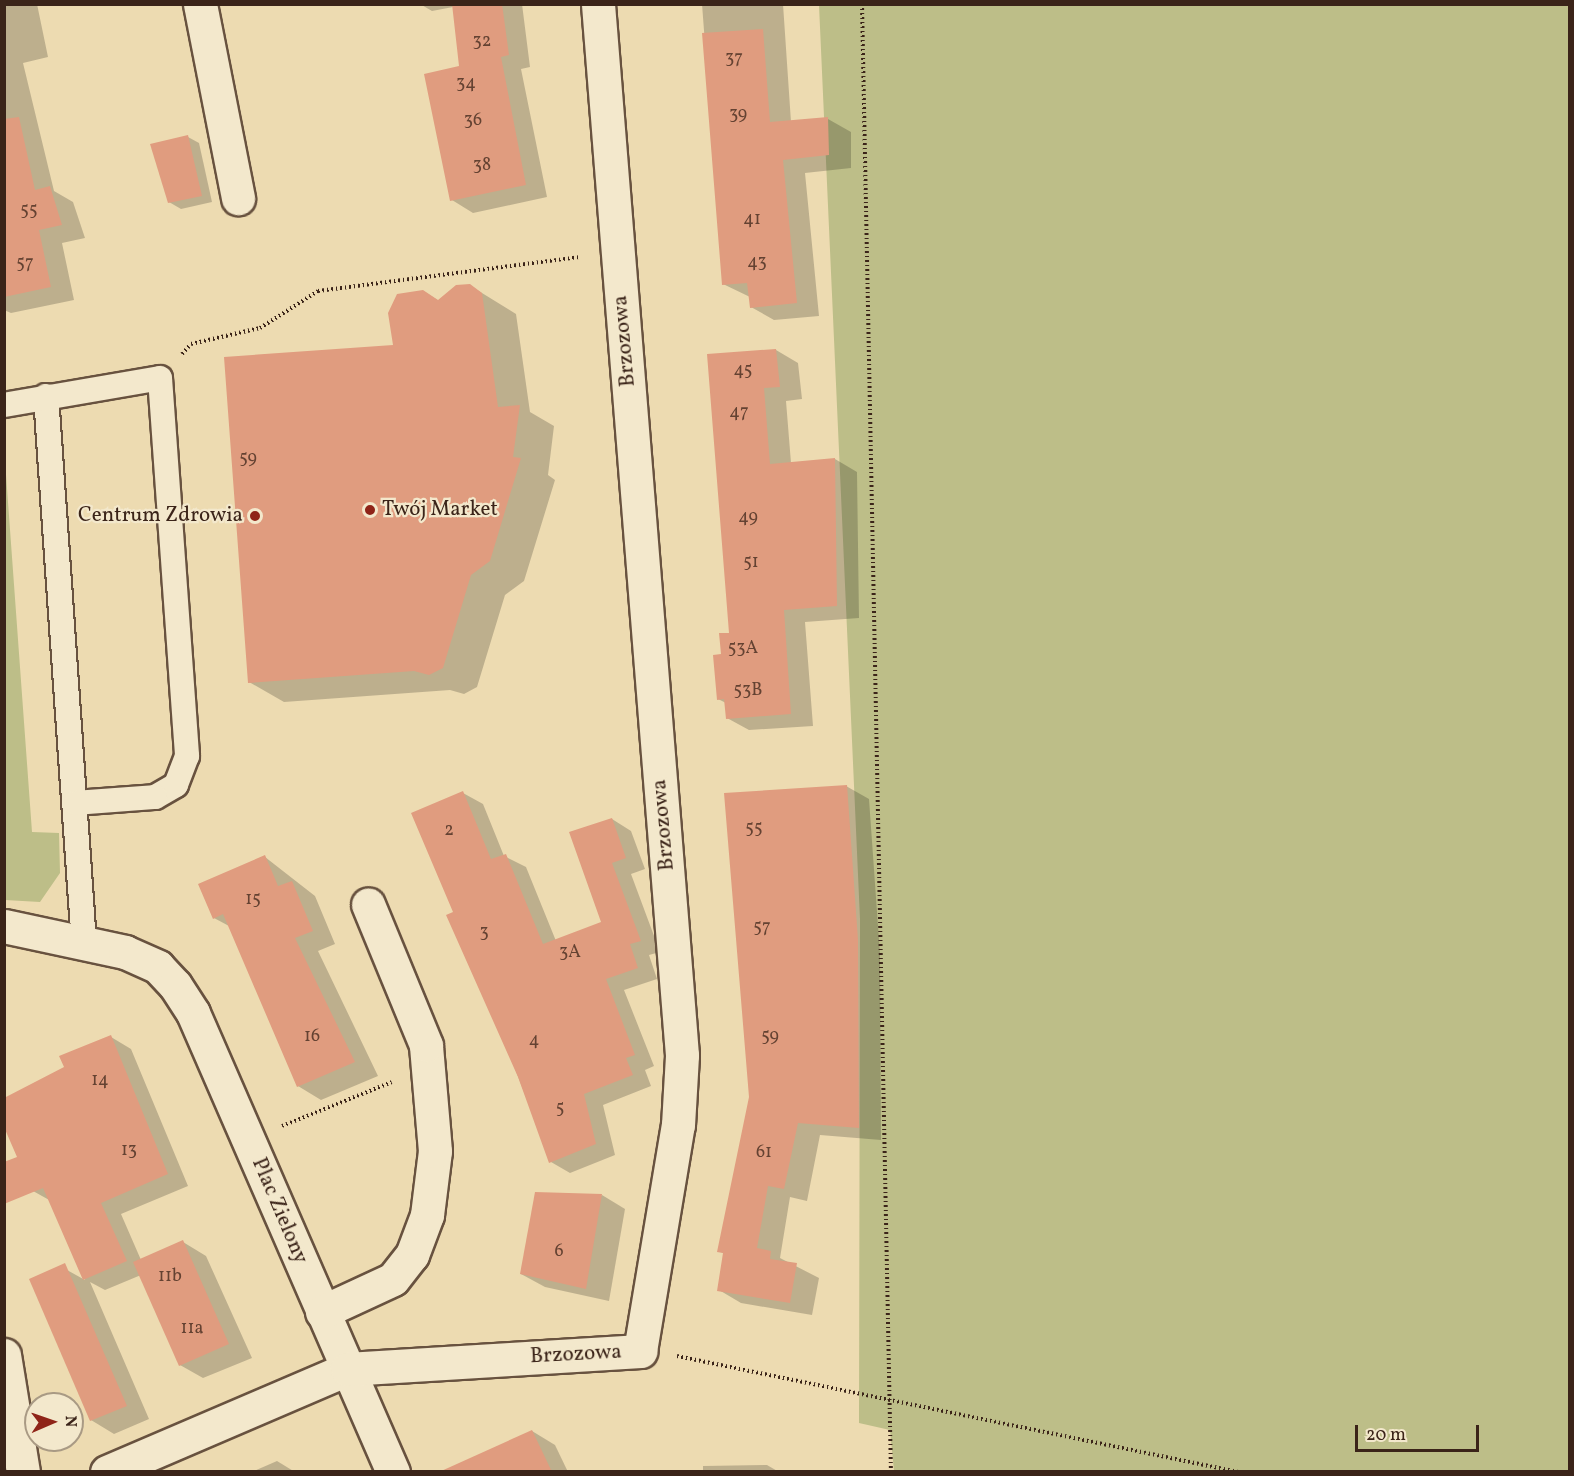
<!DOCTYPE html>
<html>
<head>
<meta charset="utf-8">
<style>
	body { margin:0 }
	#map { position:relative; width:1574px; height:1476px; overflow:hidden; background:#eddbb1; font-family:Vollkorn,serif }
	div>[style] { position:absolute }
	.green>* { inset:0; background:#bdbe88 }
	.shadow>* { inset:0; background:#0003 }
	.building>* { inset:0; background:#e09c7f }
	.path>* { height:4px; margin-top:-2px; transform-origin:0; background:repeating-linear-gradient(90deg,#3b2419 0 1.5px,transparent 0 4.5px) }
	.roads { filter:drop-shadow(2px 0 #68523f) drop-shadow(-2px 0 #68523f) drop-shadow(0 2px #68523f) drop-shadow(0 -2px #68523f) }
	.service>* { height:24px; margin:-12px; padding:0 12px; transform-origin:12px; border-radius:12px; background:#f3e8cc }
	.minor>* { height:33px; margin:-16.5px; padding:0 16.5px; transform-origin:16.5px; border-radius:16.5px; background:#f3e8cc }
	.dots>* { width:16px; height:16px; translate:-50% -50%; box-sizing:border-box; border:3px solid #f3e8cc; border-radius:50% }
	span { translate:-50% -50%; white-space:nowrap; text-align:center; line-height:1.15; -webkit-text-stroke:4.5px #f3e8cc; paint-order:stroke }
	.number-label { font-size:18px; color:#644232 }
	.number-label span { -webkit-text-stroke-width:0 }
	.street-label { font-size:21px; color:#3b2419 }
	.poi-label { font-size:21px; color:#3b2419 }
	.left { translate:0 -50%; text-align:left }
	.right { translate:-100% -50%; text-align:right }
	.frame { position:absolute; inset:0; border:6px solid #3b2419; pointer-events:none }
	.north { position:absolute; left:24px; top:1392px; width:60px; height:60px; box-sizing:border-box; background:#f3e8cc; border:2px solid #a99a84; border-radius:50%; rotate:88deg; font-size:16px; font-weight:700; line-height:24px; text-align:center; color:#3b2419 }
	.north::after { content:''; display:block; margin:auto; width:21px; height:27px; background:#8f2418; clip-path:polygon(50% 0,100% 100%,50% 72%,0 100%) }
	.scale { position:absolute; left:1355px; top:1425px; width:124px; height:27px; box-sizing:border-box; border:3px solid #3b2419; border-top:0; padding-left:8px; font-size:18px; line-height:21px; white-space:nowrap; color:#3b2419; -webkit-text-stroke:4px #f3e8cc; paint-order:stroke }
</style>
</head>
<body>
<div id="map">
	<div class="green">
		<i style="clip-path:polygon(819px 5px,1569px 5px,1569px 1471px,894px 1471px,890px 1430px,859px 1423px,860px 919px)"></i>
		<i style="clip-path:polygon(4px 447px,32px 832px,59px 833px,60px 873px,40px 902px,5px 900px)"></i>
	</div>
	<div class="shadow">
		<i style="clip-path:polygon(4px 4px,37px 4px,48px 57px,23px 63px,54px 191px,73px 202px,85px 238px,62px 243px,74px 300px,11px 313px,4px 310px)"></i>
		<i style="clip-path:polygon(420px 4px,522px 4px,530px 67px,521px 69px,547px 197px,473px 213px,452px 200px,461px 67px,453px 7px,432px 11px)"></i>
		<i style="clip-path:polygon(702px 4px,783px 4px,791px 122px,828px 119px,851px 132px,851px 168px,805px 173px,819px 316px,774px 320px,751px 307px,750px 297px,723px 284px)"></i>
		<i style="clip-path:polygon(188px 137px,199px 143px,212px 202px,181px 209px,169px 202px)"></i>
		<i style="clip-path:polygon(469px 285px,516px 314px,530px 412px,554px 426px,548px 475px,555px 480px,524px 581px,505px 595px,477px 687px,464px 694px,450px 690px,284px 702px,249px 682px,395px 346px,423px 291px,439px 301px)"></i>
		<i style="clip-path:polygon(776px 350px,798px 363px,802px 399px,786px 401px,791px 463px,835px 459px,857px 472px,859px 618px,805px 622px,813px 726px,749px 730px,727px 718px,726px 703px,718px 699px,722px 655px,731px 634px,708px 356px)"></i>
		<i style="clip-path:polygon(846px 786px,869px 799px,880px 954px,881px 1140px,820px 1135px,807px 1201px,790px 1197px,780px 1258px,819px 1278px,812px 1315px,741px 1303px,719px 1290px,725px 1254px,719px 1251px)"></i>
		<i style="clip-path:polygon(463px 793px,483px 804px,504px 856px,526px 867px,556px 941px,603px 923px,612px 819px,631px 831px,645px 869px,631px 874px,660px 952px,649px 955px,657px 979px,624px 990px,654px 1066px,645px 1070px,651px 1086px,603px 1105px,615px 1155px,570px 1173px,551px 1162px,455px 913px)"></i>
		<i style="clip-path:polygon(265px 857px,315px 896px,335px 944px,318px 951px,378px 1076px,321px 1100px,298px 1086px,229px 926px,214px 918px)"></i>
		<i style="clip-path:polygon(111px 1037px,131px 1049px,188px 1186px,121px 1214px,141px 1260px,183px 1242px,206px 1256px,252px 1358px,203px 1378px,180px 1365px,141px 1275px,105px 1290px,90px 1282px,149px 1419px,114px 1434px,91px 1420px,67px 1270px,85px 1280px,51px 1201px,33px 1191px,65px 1068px)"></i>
		<i style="clip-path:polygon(602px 1195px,625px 1209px,609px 1301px,545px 1287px,521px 1274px)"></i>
		<i style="clip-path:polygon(532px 1431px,555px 1445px,568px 1472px,465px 1472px)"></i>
		<i style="clip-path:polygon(277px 1461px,295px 1472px,252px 1472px)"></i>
		<i style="clip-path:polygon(767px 1465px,779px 1472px,703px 1472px,703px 1466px)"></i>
	</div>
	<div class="building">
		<i style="clip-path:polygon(452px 4px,502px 4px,509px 55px,501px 57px,526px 185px,450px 201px,424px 74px,459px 66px)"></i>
		<i style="clip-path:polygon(763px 29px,770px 122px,828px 117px,829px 155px,783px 160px,797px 303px,750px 308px,747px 283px,722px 285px,702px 33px)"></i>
		<i style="clip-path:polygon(19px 117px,35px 190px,50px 186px,62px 225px,39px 230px,51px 287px,4px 297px,4px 119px)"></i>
		<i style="clip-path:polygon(188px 135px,202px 196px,168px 203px,150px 144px)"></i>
		<i style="clip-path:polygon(470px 284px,482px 293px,498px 407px,520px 405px,513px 457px,521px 458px,490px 561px,471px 575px,443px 668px,429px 675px,414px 671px,248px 683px,224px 357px,393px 345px,388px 313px,397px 294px,423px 290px,438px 300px,456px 285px)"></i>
		<i style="clip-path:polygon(776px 349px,780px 387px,764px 388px,770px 464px,835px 458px,837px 606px,784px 610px,791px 714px,726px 719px,724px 699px,717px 700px,713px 655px,721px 654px,719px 633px,729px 633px,707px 354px)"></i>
		<i style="clip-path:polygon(847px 785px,858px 940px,859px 1128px,798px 1123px,784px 1189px,768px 1186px,757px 1248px,771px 1251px,770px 1259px,797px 1263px,790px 1303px,717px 1291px,723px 1253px,717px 1252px,749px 1097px,724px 793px)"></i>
		<i style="clip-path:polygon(463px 791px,491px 859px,506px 854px,543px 944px,601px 922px,569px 832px,612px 818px,626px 858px,612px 863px,641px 941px,630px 944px,638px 968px,606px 979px,635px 1055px,626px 1058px,633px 1075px,584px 1094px,596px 1144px,549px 1163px,518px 1077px,446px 915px,453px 912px,411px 813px)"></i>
		<i style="clip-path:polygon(265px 855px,278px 886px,292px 881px,313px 931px,295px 938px,355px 1062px,297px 1087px,223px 914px,213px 919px,198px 884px)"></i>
		<i style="clip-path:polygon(111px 1035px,168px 1174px,101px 1203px,127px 1261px,83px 1280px,43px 1188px,4px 1204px,4px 1162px,17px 1157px,4px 1127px,4px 1098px,64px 1067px,59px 1056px)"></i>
		<i style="clip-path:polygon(535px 1192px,602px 1194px,586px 1289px,520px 1274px)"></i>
		<i style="clip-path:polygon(183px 1240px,229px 1344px,179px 1366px,133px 1262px)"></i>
		<i style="clip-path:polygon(65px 1263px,127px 1406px,90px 1421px,29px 1279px)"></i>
		<i style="clip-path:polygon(532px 1430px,552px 1472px,439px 1472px)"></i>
	</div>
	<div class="path">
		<i style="left:862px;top:4px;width:1468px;rotate:88.87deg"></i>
		<i style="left:182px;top:354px;width:13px;rotate:-48deg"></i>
		<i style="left:191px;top:344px;width:71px;rotate:-13.1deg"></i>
		<i style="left:260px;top:328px;width:69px;rotate:-32.5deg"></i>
		<i style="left:318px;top:291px;width:265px;rotate:-7.4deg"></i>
		<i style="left:282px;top:1126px;width:118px;rotate:-21.8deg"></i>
		<i style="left:677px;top:1356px;width:573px;rotate:11.68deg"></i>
	</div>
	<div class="roads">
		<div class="service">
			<i style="left:46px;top:396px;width:548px;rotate:86.03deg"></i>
			<i style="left:4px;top:405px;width:158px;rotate:-9.8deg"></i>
			<i style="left:160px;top:378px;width:379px;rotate:85.9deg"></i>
			<i style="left:187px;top:756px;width:31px;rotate:111deg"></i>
			<i style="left:176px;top:785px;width:24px;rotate:150deg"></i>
			<i style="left:155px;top:797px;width:79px;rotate:175.7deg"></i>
		</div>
		<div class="minor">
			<i style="left:200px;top:4px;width:198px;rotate:78.9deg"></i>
			<i style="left:4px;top:926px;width:124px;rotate:12.1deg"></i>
			<i style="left:125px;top:952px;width:36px;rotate:24deg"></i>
			<i style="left:158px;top:967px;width:25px;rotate:47deg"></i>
			<i style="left:175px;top:985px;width:33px;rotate:57deg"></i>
			<i style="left:193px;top:1013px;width:501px;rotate:66.46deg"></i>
			<i style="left:322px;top:1312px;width:78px;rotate:-24.9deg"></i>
			<i style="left:393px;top:1279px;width:31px;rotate:-52deg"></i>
			<i style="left:412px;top:1255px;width:43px;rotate:-69.4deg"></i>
			<i style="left:427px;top:1215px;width:64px;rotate:-82.9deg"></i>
			<i style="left:435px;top:1151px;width:106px;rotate:-94.9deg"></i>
			<i style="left:426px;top:1045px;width:152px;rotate:-112.4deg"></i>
			<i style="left:4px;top:1355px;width:119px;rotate:80.8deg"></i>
			<i style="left:107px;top:1472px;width:261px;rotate:-23.2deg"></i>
			<i style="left:347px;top:1369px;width:294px;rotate:-3.5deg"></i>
			<i style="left:640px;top:1351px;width:229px;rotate:-80.5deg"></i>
			<i style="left:678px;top:1125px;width:70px;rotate:-86.7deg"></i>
			<i style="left:682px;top:1055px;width:1054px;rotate:-94.57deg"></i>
		</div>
	</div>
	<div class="dots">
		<i style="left:370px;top:510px;background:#8f2418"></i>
		<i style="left:255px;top:516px;background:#8f2418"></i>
	</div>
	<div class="number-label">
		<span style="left:482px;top:42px">32</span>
		<span style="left:734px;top:59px">37</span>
		<span style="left:466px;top:84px">34</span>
		<span style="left:738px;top:115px">39</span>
		<span style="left:473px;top:121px">36</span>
		<span style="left:482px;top:166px">38</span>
		<span style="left:29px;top:211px">55</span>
		<span style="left:752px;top:220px">41</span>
		<span style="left:757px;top:263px">43</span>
		<span style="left:25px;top:264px">57</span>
		<span style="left:743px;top:371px">45</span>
		<span style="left:739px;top:413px">47</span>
		<span style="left:248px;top:459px">59</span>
		<span style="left:748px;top:518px">49</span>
		<span style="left:751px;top:563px">51</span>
		<span style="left:743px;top:649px">53A</span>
		<span style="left:748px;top:691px">53B</span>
		<span style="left:754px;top:829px">55</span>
		<span style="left:449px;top:831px">2</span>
		<span style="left:253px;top:900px">15</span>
		<span style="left:762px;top:928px">57</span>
		<span style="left:484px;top:933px">3</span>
		<span style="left:570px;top:953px">3A</span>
		<span style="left:312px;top:1037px">16</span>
		<span style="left:770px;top:1037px">59</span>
		<span style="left:534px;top:1041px">4</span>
		<span style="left:100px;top:1081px">14</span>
		<span style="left:560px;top:1109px">5</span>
		<span style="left:129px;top:1151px">13</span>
		<span style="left:764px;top:1153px">61</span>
		<span style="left:559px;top:1252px">6</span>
		<span style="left:170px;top:1277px">11b</span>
		<span style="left:192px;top:1329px">11a</span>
	</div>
	<div class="street-label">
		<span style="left:625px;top:341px;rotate:-95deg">Brzozowa</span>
		<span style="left:664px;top:825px;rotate:-95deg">Brzozowa</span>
		<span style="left:279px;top:1211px;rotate:67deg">Plac Zielony</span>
		<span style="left:576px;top:1355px;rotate:-3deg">Brzozowa</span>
	</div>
	<div class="poi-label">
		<span class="left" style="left:382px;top:510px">Twój Market</span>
		<span class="right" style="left:243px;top:516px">Centrum Zdrowia</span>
	</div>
	<div class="frame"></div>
	<div class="north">N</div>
	<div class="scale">20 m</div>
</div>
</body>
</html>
